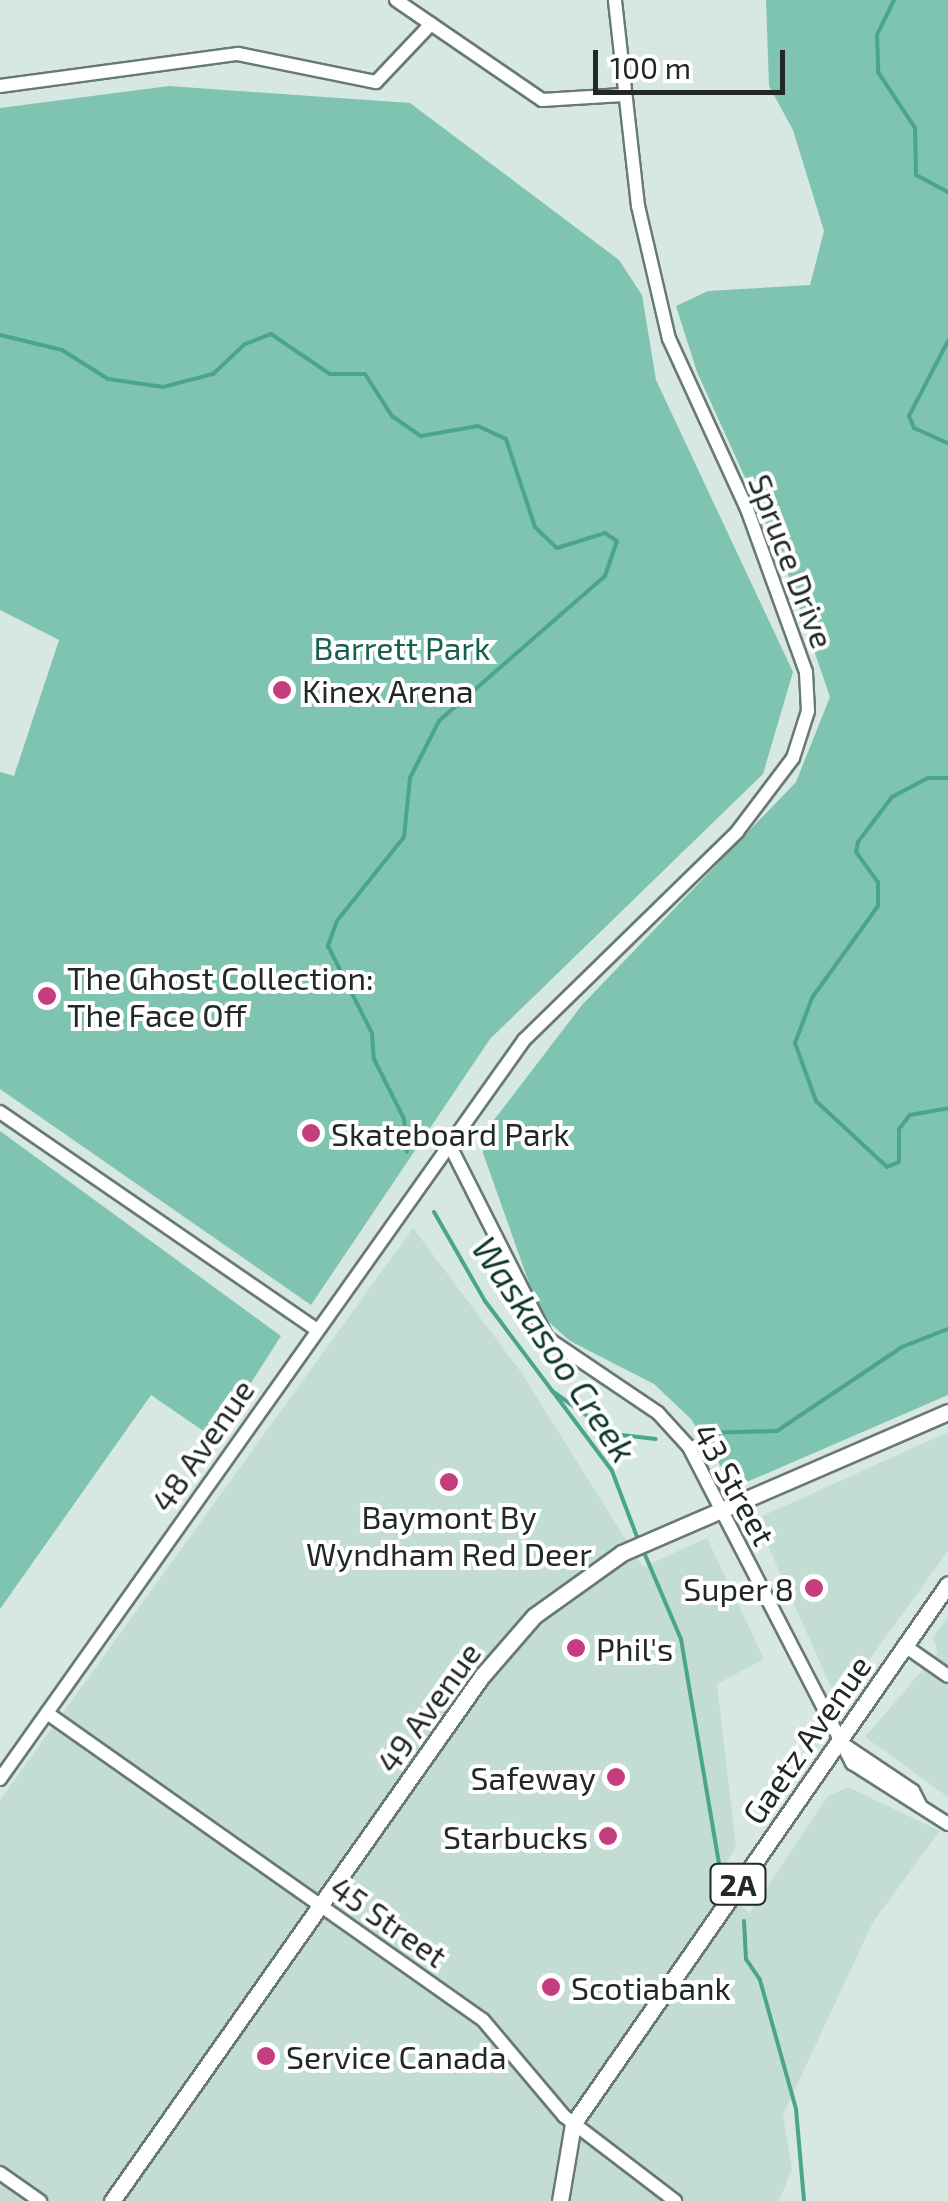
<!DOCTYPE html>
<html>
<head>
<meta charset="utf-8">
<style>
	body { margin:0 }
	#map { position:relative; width:948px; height:2201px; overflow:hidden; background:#d7e8e2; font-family:"Exo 2",sans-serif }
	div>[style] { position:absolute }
	.built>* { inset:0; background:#c4ddd4 }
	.green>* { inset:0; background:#7ec4b0 }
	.stream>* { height:4px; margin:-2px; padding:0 2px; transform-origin:2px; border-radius:2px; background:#4ba48d }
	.roads { filter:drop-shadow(2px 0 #697974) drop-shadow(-2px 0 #697974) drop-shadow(0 2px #697974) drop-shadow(0 -2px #697974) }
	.minor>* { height:12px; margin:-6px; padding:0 6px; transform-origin:6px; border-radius:6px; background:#fff }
	.major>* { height:15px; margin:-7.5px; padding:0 7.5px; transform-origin:7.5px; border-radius:7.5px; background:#fff }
	.dots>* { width:28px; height:28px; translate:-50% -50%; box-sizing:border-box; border:5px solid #fff; border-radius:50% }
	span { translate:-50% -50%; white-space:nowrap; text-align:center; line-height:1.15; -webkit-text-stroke:8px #fff; paint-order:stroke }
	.shield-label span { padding:2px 8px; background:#fff; border:2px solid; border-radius:8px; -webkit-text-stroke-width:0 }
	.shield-label { font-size:30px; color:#212826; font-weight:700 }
	.street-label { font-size:32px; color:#212826 }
	.park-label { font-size:32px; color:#175f4e }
	.poi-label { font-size:32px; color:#212826 }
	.left { translate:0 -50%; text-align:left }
	.right { translate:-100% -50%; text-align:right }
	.water-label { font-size:35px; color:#0d372d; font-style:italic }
	.scale { position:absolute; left:593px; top:50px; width:192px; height:45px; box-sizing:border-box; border:5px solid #212826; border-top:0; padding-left:12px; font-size:30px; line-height:35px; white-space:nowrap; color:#212826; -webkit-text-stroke:8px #fff; paint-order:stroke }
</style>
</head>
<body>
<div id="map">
	<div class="built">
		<i style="clip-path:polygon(413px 1228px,521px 1372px,643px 1567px,707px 1538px,764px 1659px,717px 1684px,736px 1847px,717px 1877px,749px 1914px,827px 1797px,848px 1787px,940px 1831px,873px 1922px,783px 2115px,792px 2169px,779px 2201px,0 2201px,0 1800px)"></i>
		<i style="clip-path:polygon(948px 1432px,948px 1551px,838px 1703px,756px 1519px)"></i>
		<i style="clip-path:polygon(948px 1617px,948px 1797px,865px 1737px,938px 1652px,933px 1637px)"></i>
	</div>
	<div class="green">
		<i style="clip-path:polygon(766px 0,948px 0,948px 1395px,749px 1481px,727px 1476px,691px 1419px,654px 1384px,570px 1341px,540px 1314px,483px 1153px,484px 1133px,582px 1005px,796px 782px,830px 697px,784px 563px,697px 372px,676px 306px,708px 291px,810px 285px,824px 231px,793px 130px,769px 86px)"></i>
		<i style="clip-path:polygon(169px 86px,410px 103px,619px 260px,642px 295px,656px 380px,793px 672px,763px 774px,490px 1039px,311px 1305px,0 1089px,0 772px,14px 776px,59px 640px,0 610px,0 108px)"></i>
		<i style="clip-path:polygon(0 1131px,281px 1336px,215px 1439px,151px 1395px,0 1609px)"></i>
	</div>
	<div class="stream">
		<i style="left:894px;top:0;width:39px;rotate:116deg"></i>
		<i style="left:877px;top:35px;width:37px;rotate:88deg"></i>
		<i style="left:878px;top:72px;width:67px;rotate:56.5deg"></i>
		<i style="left:915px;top:128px;width:47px;rotate:88.8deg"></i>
		<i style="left:916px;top:175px;width:36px;rotate:28deg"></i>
		<i style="left:0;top:335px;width:64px;rotate:13.6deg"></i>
		<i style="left:62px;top:350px;width:54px;rotate:32.2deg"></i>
		<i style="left:108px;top:379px;width:56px;rotate:8.3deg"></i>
		<i style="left:163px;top:387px;width:52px;rotate:-14.6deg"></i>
		<i style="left:213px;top:374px;width:44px;rotate:-43.2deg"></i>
		<i style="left:245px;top:344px;width:28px;rotate:-21deg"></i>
		<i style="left:271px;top:334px;width:71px;rotate:34.1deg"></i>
		<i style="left:330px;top:374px;width:35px"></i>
		<i style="left:365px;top:374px;width:50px;rotate:57.3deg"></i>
		<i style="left:392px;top:416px;width:35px;rotate:35deg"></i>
		<i style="left:421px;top:436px;width:58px;rotate:-10deg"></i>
		<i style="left:478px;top:426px;width:31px;rotate:25deg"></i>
		<i style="left:506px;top:439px;width:93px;rotate:71.8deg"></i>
		<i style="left:535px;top:527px;width:30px;rotate:44deg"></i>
		<i style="left:557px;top:548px;width:50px;rotate:-17.4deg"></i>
		<i style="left:605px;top:533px;width:14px;rotate:34deg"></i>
		<i style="left:617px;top:541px;width:37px;rotate:109deg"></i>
		<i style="left:605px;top:576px;width:220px;rotate:138.9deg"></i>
		<i style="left:439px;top:721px;width:64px;rotate:117deg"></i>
		<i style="left:410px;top:778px;width:59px;rotate:95.8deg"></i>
		<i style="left:404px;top:837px;width:107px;rotate:128.6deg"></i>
		<i style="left:337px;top:921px;width:27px;rotate:110deg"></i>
		<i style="left:328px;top:946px;width:97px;rotate:63.2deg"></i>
		<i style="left:372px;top:1033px;width:26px;rotate:86deg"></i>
		<i style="left:374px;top:1059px;width:67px;rotate:63.4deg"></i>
		<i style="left:404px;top:1119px;width:33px;rotate:85deg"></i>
		<i style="left:948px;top:341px;width:85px;rotate:117.5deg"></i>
		<i style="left:909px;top:416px;width:13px;rotate:67deg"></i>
		<i style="left:914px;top:428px;width:37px;rotate:24deg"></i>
		<i style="left:948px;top:778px;width:20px;rotate:180deg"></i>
		<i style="left:928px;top:778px;width:41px;rotate:152.2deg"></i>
		<i style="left:892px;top:797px;width:56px;rotate:127.1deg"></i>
		<i style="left:858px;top:842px;width:10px;rotate:101deg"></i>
		<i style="left:856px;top:852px;width:37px;rotate:54deg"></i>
		<i style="left:878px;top:882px;width:24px;rotate:90deg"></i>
		<i style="left:878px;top:906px;width:113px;rotate:125.7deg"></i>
		<i style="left:812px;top:998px;width:48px;rotate:110.7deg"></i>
		<i style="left:795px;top:1043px;width:62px;rotate:70.1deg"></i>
		<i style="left:816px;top:1101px;width:97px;rotate:42.9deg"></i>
		<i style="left:887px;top:1167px;width:13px;rotate:-23deg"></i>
		<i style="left:899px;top:1162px;width:33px;rotate:-90deg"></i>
		<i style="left:899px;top:1129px;width:18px;rotate:-52deg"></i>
		<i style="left:910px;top:1115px;width:39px;rotate:-10deg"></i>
		<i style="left:434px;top:1212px;width:103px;rotate:60.2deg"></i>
		<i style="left:485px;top:1301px;width:212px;rotate:53.2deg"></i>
		<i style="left:612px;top:1471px;width:76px;rotate:69.2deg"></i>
		<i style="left:552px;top:1391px;width:75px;rotate:35.2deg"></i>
		<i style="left:613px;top:1434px;width:43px;rotate:6.6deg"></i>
		<i style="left:701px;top:1428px;width:11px"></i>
		<i style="left:704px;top:1433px;width:73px;rotate:-1.6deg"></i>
		<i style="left:777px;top:1431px;width:151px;rotate:-33.9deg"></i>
		<i style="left:902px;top:1347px;width:49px;rotate:-21.4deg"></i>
		<i style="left:643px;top:1550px;width:97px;rotate:66.9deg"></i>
		<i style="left:681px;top:1639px;width:228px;rotate:80.4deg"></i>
		<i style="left:744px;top:1921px;width:38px;rotate:87deg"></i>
		<i style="left:746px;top:1959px;width:25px;rotate:56deg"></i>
		<i style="left:760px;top:1980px;width:134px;rotate:74.4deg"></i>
		<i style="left:796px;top:2109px;width:92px;rotate:85deg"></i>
	</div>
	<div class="roads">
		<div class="minor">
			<i style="left:396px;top:0;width:177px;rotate:34.4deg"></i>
			<i style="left:542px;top:100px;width:81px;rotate:-3.5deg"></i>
			<i style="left:0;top:86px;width:240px;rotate:-7.7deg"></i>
			<i style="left:238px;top:54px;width:141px;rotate:11.5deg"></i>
			<i style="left:376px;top:82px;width:80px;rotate:-46.5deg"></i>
			<i style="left:0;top:1112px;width:385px;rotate:34.5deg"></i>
			<i style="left:448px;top:1142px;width:220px;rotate:63.2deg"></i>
			<i style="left:547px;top:1338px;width:134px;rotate:34deg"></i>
			<i style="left:658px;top:1413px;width:46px;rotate:47.6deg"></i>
			<i style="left:689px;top:1447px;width:356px;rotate:62.7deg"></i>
			<i style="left:852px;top:1763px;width:114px;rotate:32.4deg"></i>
			<i style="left:905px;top:1646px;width:52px;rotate:34.9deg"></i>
			<i style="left:47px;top:1713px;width:533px;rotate:35.15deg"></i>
			<i style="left:483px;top:2020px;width:126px;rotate:49.8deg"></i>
			<i style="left:564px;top:2116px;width:140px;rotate:37.4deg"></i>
			<i style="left:840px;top:1742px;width:88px;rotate:33.9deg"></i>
			<i style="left:913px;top:1791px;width:16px;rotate:63deg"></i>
			<i style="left:0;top:1779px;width:906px;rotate:-54.66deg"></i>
			<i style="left:524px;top:1040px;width:298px;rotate:-44.3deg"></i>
			<i style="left:737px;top:832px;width:93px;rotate:-52.9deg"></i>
			<i style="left:793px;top:758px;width:49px;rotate:-72.3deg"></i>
			<i style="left:808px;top:711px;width:39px;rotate:-93deg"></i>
			<i style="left:806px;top:672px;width:173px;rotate:-109.9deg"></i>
			<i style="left:747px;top:509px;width:187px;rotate:-114.6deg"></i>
			<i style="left:669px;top:339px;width:137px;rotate:-103.1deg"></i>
			<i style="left:638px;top:206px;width:207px;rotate:-96.4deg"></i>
			<i style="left:0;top:2173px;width:49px;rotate:35deg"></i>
		</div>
		<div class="major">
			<i style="left:112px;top:2201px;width:642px;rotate:-54.83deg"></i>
			<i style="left:482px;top:1676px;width:79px;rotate:-49.1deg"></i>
			<i style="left:534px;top:1616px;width:108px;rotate:-35.6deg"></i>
			<i style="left:622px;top:1553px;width:355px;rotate:-23.4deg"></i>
			<i style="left:560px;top:2201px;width:78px;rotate:-80.4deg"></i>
			<i style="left:573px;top:2124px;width:657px;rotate:-55.22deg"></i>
		</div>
	</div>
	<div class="dots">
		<i style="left:282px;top:690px;background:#c33d7f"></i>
		<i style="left:47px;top:996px;background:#c33d7f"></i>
		<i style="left:311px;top:1133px;background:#c33d7f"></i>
		<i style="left:449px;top:1482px;background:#c33d7f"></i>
		<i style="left:814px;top:1588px;background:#c33d7f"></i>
		<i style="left:576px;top:1648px;background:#c33d7f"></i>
		<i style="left:616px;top:1777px;background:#c33d7f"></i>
		<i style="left:608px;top:1836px;background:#c33d7f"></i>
		<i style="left:551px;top:1987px;background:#c33d7f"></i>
		<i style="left:266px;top:2056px;background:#c33d7f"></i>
	</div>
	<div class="shield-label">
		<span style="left:738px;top:1884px">2A</span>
	</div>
	<div class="street-label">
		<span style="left:792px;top:561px;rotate:69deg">Spruce Drive</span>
		<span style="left:202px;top:1445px;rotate:-55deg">48 Avenue</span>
		<span style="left:735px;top:1484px;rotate:61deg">43 Street</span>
		<span style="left:428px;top:1707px;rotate:-54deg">49 Avenue</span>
		<span style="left:806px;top:1739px;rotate:-55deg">Gaetz Avenue</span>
		<span style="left:389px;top:1921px;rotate:35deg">45 Street</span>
	</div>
	<div class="park-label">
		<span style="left:402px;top:647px">Barrett Park</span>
	</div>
	<div class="poi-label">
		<span class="left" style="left:302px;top:690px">Kinex Arena</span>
		<span class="left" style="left:67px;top:996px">The Ghost Collection:<br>The Face Off</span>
		<span class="left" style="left:331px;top:1133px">Skateboard Park</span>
		<span style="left:449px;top:1535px">Baymont By<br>Wyndham Red Deer</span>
		<span class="right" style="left:794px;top:1588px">Super 8</span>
		<span class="left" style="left:596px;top:1648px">Phil's</span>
		<span class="right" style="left:596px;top:1777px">Safeway</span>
		<span class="right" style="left:588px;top:1836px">Starbucks</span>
		<span class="left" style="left:571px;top:1987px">Scotiabank</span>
		<span class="left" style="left:286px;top:2056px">Service Canada</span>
	</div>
	<div class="water-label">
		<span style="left:555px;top:1349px;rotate:56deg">Waskasoo Creek</span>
	</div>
	<div class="scale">100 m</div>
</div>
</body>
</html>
